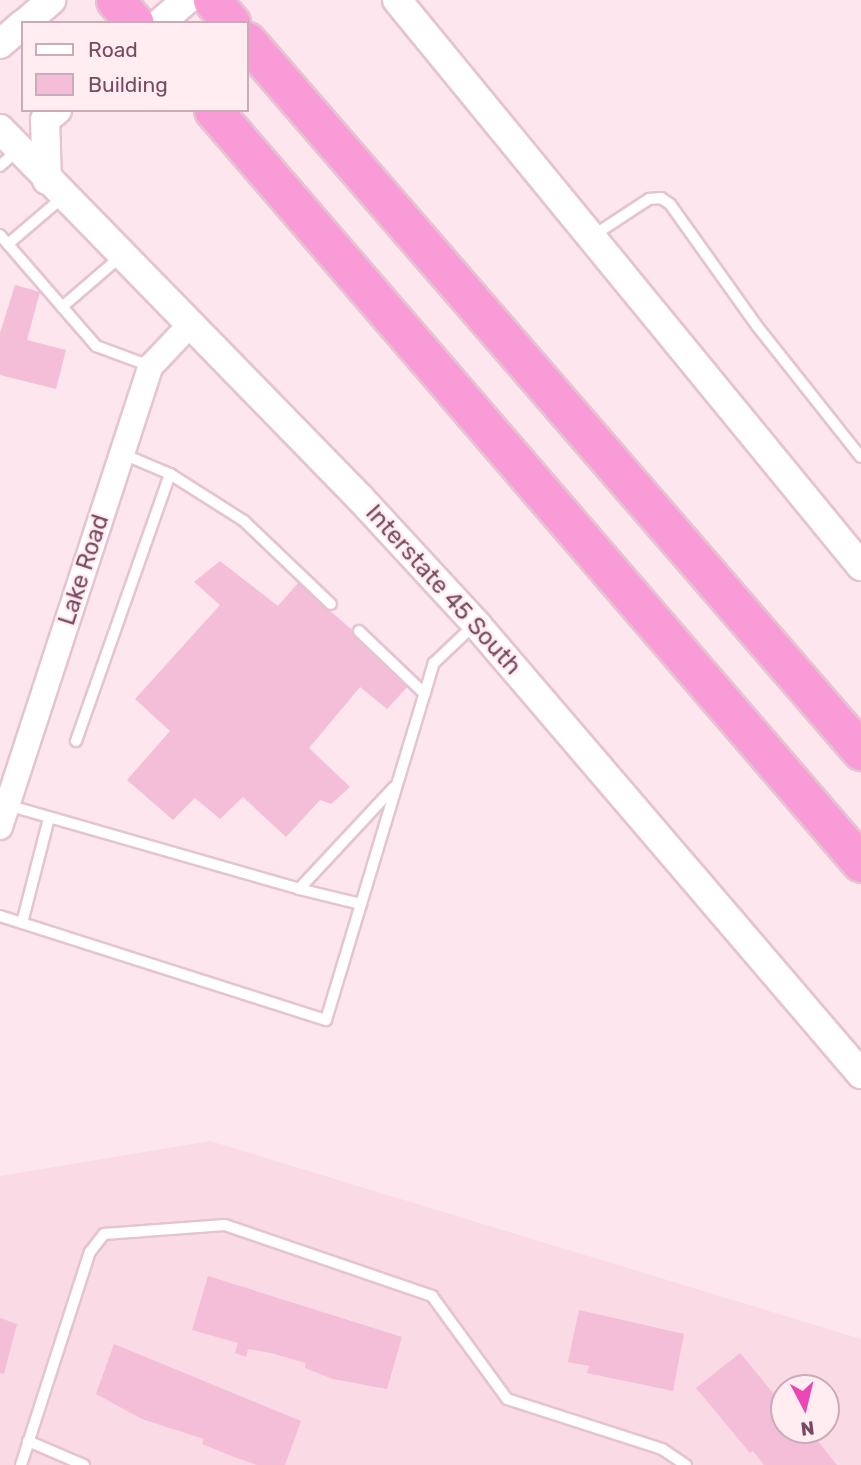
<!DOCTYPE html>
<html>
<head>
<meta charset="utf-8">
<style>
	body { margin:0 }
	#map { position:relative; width:861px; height:1465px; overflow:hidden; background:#fde6ed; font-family:Rubik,sans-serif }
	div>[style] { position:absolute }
	.residential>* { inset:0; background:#fadae5 }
	.building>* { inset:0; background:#f4bdd8 }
	.roads { filter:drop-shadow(2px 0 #e5c3d1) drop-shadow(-2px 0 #e5c3d1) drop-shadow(0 2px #e5c3d1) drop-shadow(0 -2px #e5c3d1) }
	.service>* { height:10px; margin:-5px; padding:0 5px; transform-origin:5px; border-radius:5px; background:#fff }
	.tertiary>* { height:24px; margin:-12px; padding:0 12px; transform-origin:12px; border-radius:12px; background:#fff }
	.secondary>* { height:28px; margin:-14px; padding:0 14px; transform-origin:14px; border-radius:14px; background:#fff }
	.motorway>* { height:37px; margin:-18.5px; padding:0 18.5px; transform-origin:18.5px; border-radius:18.5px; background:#f99bd6 }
	span { translate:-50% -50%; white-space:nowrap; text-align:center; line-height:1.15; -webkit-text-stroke:5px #ffedf2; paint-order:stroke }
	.street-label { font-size:24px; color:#784a62 }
	.legend { position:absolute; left:21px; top:21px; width:228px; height:91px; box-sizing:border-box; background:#ffedf2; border:2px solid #c9acb8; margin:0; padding:9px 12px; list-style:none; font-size:21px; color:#784a62 }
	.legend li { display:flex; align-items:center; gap:14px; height:35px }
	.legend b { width:35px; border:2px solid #c9acb8 }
	.north { position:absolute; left:770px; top:1374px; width:70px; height:70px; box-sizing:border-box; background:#ffedf2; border:2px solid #c9acb8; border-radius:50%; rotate:173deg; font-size:19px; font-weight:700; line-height:28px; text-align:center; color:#784a62 }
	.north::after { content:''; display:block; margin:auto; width:24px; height:32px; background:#eb47b4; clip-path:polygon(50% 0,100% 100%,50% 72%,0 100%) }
</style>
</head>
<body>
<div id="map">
	<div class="residential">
		<i style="clip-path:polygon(evenodd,210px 1141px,861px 1339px,861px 1465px,0 1465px,0 1176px,210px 1141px,784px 1388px,826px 1388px,826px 1430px,784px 1430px,784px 1388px)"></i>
	</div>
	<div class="building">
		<i style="clip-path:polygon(15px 285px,40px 292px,27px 340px,66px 350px,56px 389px,0 375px,0 333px)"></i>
		<i style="clip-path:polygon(220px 561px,278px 606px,298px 583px,412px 682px,387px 709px,360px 687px,309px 748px,350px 787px,331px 804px,320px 800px,286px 837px,243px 797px,220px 819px,195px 798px,173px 820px,127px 780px,170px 731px,135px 699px,220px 605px,194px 582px)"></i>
		<i style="clip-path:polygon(208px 1276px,402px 1337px,387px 1389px,333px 1379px,305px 1368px,306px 1363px,271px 1353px,248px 1349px,246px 1357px,235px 1353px,238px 1343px,192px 1330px)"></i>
		<i style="clip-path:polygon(579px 1310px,684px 1334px,673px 1391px,587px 1373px,589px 1366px,568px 1362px)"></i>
		<i style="clip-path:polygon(0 1318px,17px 1324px,4px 1374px,0 1373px)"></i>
		<i style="clip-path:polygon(114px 1344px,301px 1421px,285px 1465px,257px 1465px,229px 1455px,202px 1444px,204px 1439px,142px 1419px,96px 1394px)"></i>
		<i style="clip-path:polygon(740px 1353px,773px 1393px,776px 1390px,784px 1400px,784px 1430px,809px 1430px,837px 1465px,764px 1465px,753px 1451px,750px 1453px,696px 1388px)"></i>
	</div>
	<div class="roads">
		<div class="service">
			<i style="left:0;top:166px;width:24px;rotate:-42deg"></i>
			<i style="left:0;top:235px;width:147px;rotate:49.1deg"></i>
			<i style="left:96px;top:346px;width:58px;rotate:20.3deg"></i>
			<i style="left:594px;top:235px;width:66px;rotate:-33.2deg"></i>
			<i style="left:649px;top:199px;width:12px;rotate:-5deg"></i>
			<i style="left:661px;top:198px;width:11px;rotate:34deg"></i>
			<i style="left:670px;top:204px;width:150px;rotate:54.5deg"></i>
			<i style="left:757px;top:326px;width:167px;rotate:51.6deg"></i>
			<i style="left:8px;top:244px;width:72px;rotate:-40.5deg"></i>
			<i style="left:62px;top:307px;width:77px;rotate:-40.8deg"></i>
			<i style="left:123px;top:454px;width:51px;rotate:23.1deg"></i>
			<i style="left:170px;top:474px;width:88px;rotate:32.4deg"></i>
			<i style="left:244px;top:521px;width:120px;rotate:43.7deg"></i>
			<i style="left:359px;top:631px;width:91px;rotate:43.7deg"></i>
			<i style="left:76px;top:741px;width:283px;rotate:-70.6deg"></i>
			<i style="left:7px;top:805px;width:304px;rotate:16deg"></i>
			<i style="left:299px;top:889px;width:139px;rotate:-47deg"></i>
			<i style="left:299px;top:889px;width:64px;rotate:13.6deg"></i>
			<i style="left:0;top:916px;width:342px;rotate:17.7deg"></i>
			<i style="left:326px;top:1020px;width:373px;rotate:-73.2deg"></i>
			<i style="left:434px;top:663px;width:54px;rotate:-43.5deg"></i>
			<i style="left:22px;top:923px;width:108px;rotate:-75.6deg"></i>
			<i style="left:28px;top:1441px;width:61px;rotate:23.2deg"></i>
			<i style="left:21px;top:1465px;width:224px;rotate:-72.1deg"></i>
			<i style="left:90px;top:1252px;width:23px;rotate:-52deg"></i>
			<i style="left:104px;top:1234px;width:121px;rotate:-4.3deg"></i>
			<i style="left:225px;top:1225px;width:219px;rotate:18.9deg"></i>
			<i style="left:432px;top:1296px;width:127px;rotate:53.9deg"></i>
			<i style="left:507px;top:1399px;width:163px;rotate:17.9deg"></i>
			<i style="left:662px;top:1449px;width:29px;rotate:34deg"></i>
		</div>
		<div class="tertiary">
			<i style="left:0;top:827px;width:485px;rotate:-71.9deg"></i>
			<i style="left:151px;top:366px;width:55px;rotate:-46.5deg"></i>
		</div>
		<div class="secondary">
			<i style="left:397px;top:0;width:732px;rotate:50.66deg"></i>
			<i style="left:25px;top:23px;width:35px;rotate:-41deg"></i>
			<i style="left:160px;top:23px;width:35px;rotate:-41deg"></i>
			<i style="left:0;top:44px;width:30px;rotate:-41deg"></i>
			<i style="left:0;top:129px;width:516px;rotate:45.71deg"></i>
			<i style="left:360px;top:498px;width:173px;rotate:47.3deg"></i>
			<i style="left:477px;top:625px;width:591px;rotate:49.46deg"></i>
			<i style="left:47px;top:180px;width:60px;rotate:-91.9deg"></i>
			<i style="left:45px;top:120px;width:16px;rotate:-40deg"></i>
		</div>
		<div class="motorway">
			<i style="left:115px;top:0;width:30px;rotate:49deg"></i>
			<i style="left:212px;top:0;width:30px;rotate:50deg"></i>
			<i style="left:247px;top:41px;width:939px;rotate:49.15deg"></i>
			<i style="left:213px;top:110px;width:993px;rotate:49.29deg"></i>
		</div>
	</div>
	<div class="street-label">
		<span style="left:84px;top:570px;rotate:-72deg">Lake Road</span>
		<span style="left:443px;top:590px;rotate:48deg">Interstate 45 South</span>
	</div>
	<ul class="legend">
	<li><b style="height:9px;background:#fff"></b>Road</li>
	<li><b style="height:19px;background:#f4bdd8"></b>Building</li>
	</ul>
	<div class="north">N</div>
</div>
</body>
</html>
